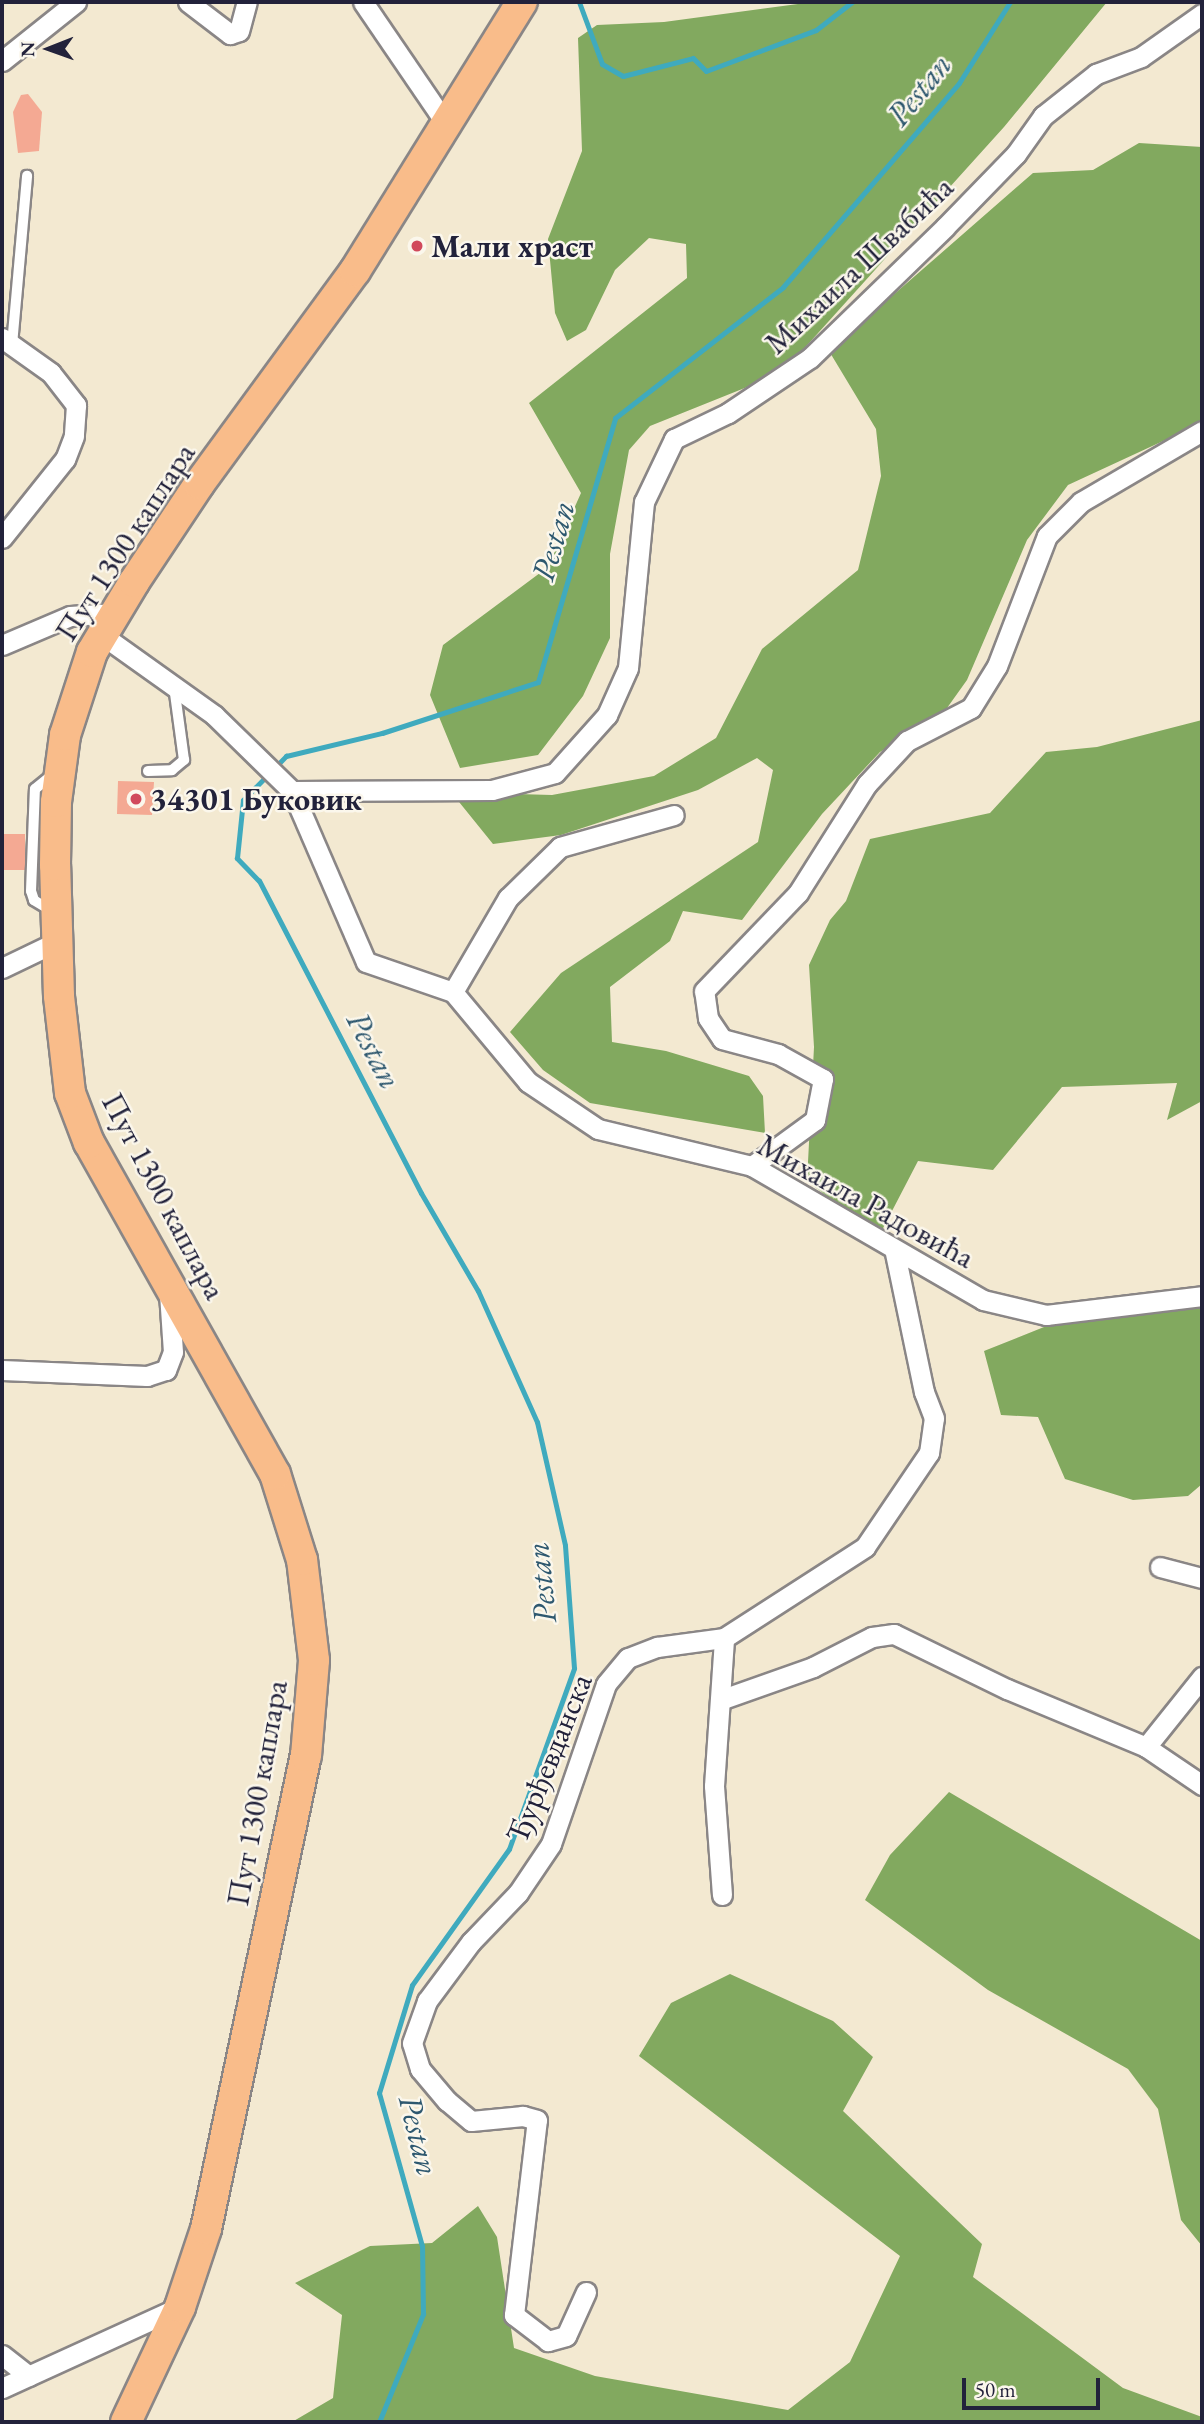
<!DOCTYPE html>
<html>
<head>
<meta charset="utf-8">
<style>
	body { margin:0 }
	#map { position:relative; width:1204px; height:2424px; overflow:hidden; background:#f3e9d1; font-family:"EB Garamond",serif }
	div>[style] { position:absolute }
	.forest>* { inset:0; background:#82a95f }
	.stream>* { height:5px; margin:-2.5px; padding:0 2.5px; transform-origin:2.5px; border-radius:2.5px; background:#3faabe }
	.building>* { inset:0; background:#f4a993 }
	.roads { filter:drop-shadow(2px 0 #8a8686) drop-shadow(-2px 0 #8a8686) drop-shadow(0 2px #8a8686) drop-shadow(0 -2px #8a8686) }
	.lane>* { height:10px; margin:-5px; padding:0 5px; transform-origin:5px; border-radius:5px; background:#fff }
	.street>* { height:19px; margin:-9.5px; padding:0 9.5px; transform-origin:9.5px; border-radius:9.5px; background:#fff }
	.primary>* { height:30px; margin:-15px; padding:0 15px; transform-origin:15px; border-radius:15px; background:#f9bc8a }
	.dots>* { width:19px; height:19px; translate:-50% -50%; box-sizing:border-box; border:4px solid #fbf7ec; border-radius:50% }
	span { translate:-50% -50%; white-space:nowrap; text-align:center; line-height:1.15; -webkit-text-stroke:5px #fbf7ec; paint-order:stroke }
	.poi-label { font-size:32px; color:#22223b; font-weight:700 }
	.left { translate:0 -50%; text-align:left }
	.street-label { font-size:32px; color:#22223b }
	.water-label { font-size:33px; color:#2e586f; font-style:italic }
	.frame { position:absolute; inset:0; border:4px solid #22223b; pointer-events:none }
	.north { position:absolute; left:14px; top:14px; width:70px; height:70px; -webkit-text-stroke:5px #fbf7ec; paint-order:stroke; rotate:269deg; font-size:19px; font-weight:700; line-height:28px; text-align:center; color:#22223b }
	.north::after { content:''; display:block; margin:auto; width:24px; height:32px; background:#22223b; clip-path:polygon(50% 0,100% 100%,50% 72%,0 100%) }
	.scale { position:absolute; left:962px; top:2378px; width:138px; height:32px; box-sizing:border-box; border:4px solid #22223b; border-top:0; padding-left:9px; font-size:21px; line-height:24px; white-space:nowrap; color:#22223b; -webkit-text-stroke:5px #fbf7ec; paint-order:stroke }
</style>
</head>
<body>
<div id="map">
	<div class="forest">
		<i style="clip-path:polygon(813px 2px,1107px 2px,1004px 127px,782px 373px,650px 426px,629px 450px,610px 554px,610px 638px,583px 696px,538px 755px,460px 768px,430px 695px,443px 645px,548px 567px,581px 493px,529px 403px,687px 278px,686px 244px,649px 238px,615px 270px,586px 330px,567px 341px,555px 313px,548px 239px,582px 151px,578px 38px,597px 25px,664px 22px)"></i>
		<i style="clip-path:polygon(1139px 143px,1202px 147px,1202px 423px,1068px 485px,1027px 540px,967px 680px,942px 715px,880px 752px,822px 814px,742px 920px,683px 911px,670px 941px,610px 987px,612px 1042px,666px 1051px,749px 1076px,763px 1096px,765px 1133px,590px 1103px,543px 1070px,510px 1032px,561px 973px,758px 842px,773px 770px,757px 758px,698px 790px,561px 835px,493px 844px,451px 792px,552px 795px,654px 776px,716px 738px,762px 649px,858px 570px,881px 476px,876px 429px,829px 351px,1033px 173px,1093px 170px)"></i>
		<i style="clip-path:polygon(1202px 720px,1202px 1101px,1167px 1120px,1177px 1083px,1062px 1087px,993px 1170px,918px 1161px,879px 1236px,807px 1181px,814px 1047px,809px 965px,830px 920px,846px 901px,870px 839px,990px 813px,1046px 752px,1097px 747px)"></i>
		<i style="clip-path:polygon(1202px 1306px,1202px 1484px,1188px 1496px,1133px 1500px,1065px 1479px,1038px 1417px,1001px 1415px,984px 1351px,1054px 1323px)"></i>
		<i style="clip-path:polygon(949px 1792px,1202px 1941px,1202px 2246px,1181px 2220px,1158px 2109px,1128px 2069px,988px 1990px,865px 1900px,890px 1855px)"></i>
		<i style="clip-path:polygon(730px 1974px,833px 2021px,873px 2057px,843px 2111px,982px 2244px,973px 2277px,1123px 2388px,1202px 2417px,1202px 2422px,292px 2422px,333px 2398px,342px 2315px,295px 2283px,370px 2246px,432px 2243px,478px 2206px,497px 2237px,514px 2348px,595px 2376px,788px 2410px,850px 2362px,900px 2256px,639px 2056px,671px 2003px)"></i>
	</div>
	<div class="stream">
		<i style="left:579px;top:2px;width:66px;rotate:69.6deg"></i>
		<i style="left:602px;top:64px;width:24px;rotate:30deg"></i>
		<i style="left:623px;top:76px;width:72px;rotate:-14.4deg"></i>
		<i style="left:693px;top:58px;width:18px;rotate:45deg"></i>
		<i style="left:706px;top:71px;width:117px;rotate:-20.4deg"></i>
		<i style="left:816px;top:30px;width:46px;rotate:-37.9deg"></i>
		<i style="left:379px;top:2422px;width:117px;rotate:-67.8deg"></i>
		<i style="left:423px;top:2314px;width:68px;rotate:-90.8deg"></i>
		<i style="left:422px;top:2246px;width:159px;rotate:-105.7deg"></i>
		<i style="left:379px;top:2093px;width:113px;rotate:-73deg"></i>
		<i style="left:412px;top:1985px;width:167px;rotate:-54.5deg"></i>
		<i style="left:509px;top:1849px;width:192px;rotate:-70.2deg"></i>
		<i style="left:574px;top:1668px;width:123px;rotate:-94.2deg"></i>
		<i style="left:565px;top:1545px;width:126px;rotate:-102.8deg"></i>
		<i style="left:537px;top:1422px;width:144px;rotate:-114.2deg"></i>
		<i style="left:478px;top:1291px;width:113px;rotate:-120.2deg"></i>
		<i style="left:421px;top:1193px;width:352px;rotate:-117.4deg"></i>
		<i style="left:259px;top:881px;width:32px;rotate:-134deg"></i>
		<i style="left:237px;top:858px;width:58px;rotate:-84.1deg"></i>
		<i style="left:243px;top:800px;width:62px;rotate:-45.7deg"></i>
		<i style="left:286px;top:756px;width:99px;rotate:-13.5deg"></i>
		<i style="left:382px;top:733px;width:164px;rotate:-18.1deg"></i>
		<i style="left:538px;top:682px;width:275px;rotate:-73.7deg"></i>
		<i style="left:615px;top:418px;width:213px;rotate:-37.9deg"></i>
		<i style="left:783px;top:287px;width:269px;rotate:-49.2deg"></i>
		<i style="left:959px;top:83px;width:96px;rotate:-57.8deg"></i>
	</div>
	<div class="building">
		<i style="clip-path:polygon(28px 94px,42px 112px,39px 151px,18px 153px,13px 112px,21px 95px)"></i>
		<i style="clip-path:polygon(118px 781px,154px 782px,152px 815px,117px 814px)"></i>
		<i style="clip-path:polygon(2px 834px,25px 834px,25px 870px,2px 870px)"></i>
	</div>
	<div class="roads">
		<div class="lane">
			<i style="left:12px;top:345px;width:170px;rotate:-84.9deg"></i>
			<i style="left:148px;top:771px;width:24px;rotate:-2deg"></i>
			<i style="left:172px;top:770px;width:16px;rotate:-40deg"></i>
			<i style="left:184px;top:760px;width:75px;rotate:-97.7deg"></i>
			<i style="left:52px;top:911px;width:21px;rotate:-149deg"></i>
			<i style="left:34px;top:900px;width:9px;rotate:-108deg"></i>
			<i style="left:31px;top:891px;width:102px;rotate:-87.8deg"></i>
			<i style="left:35px;top:789px;width:27px;rotate:-39deg"></i>
		</div>
		<div class="street">
			<i style="left:188px;top:2px;width:53px;rotate:37.3deg"></i>
			<i style="left:230px;top:34px;width:9px;rotate:-18deg"></i>
			<i style="left:239px;top:31px;width:30px;rotate:-75deg"></i>
			<i style="left:363px;top:2px;width:145px;rotate:55.7deg"></i>
			<i style="left:2px;top:61px;width:95px;rotate:-38.6deg"></i>
			<i style="left:2px;top:338px;width:60px;rotate:35.5deg"></i>
			<i style="left:51px;top:373px;width:41px;rotate:52deg"></i>
			<i style="left:76px;top:405px;width:31px;rotate:94deg"></i>
			<i style="left:74px;top:436px;width:25px;rotate:111deg"></i>
			<i style="left:65px;top:459px;width:101px;rotate:128.6deg"></i>
			<i style="left:102px;top:635px;width:138px;rotate:35.5deg"></i>
			<i style="left:214px;top:715px;width:109px;rotate:44.3deg"></i>
			<i style="left:292px;top:791px;width:186px;rotate:66.6deg"></i>
			<i style="left:366px;top:962px;width:92px;rotate:19deg"></i>
			<i style="left:453px;top:992px;width:117px;rotate:50.2deg"></i>
			<i style="left:528px;top:1082px;width:84px;rotate:33.9deg"></i>
			<i style="left:598px;top:1129px;width:158px;rotate:13.5deg"></i>
			<i style="left:752px;top:1166px;width:267px;rotate:30.1deg"></i>
			<i style="left:983px;top:1300px;width:65px;rotate:13.4deg"></i>
			<i style="left:1046px;top:1315px;width:157px;rotate:-6.9deg"></i>
			<i style="left:2px;top:645px;width:74px;rotate:-23.1deg"></i>
			<i style="left:70px;top:616px;width:45px;rotate:-3.8deg"></i>
			<i style="left:292px;top:791px;width:200px;rotate:-0.3deg"></i>
			<i style="left:492px;top:790px;width:65px;rotate:-15.1deg"></i>
			<i style="left:555px;top:773px;width:78px;rotate:-48.1deg"></i>
			<i style="left:607px;top:715px;width:51px;rotate:-65.9deg"></i>
			<i style="left:628px;top:668px;width:167px;rotate:-84.5deg"></i>
			<i style="left:644px;top:502px;width:70px;rotate:-64.5deg"></i>
			<i style="left:674px;top:439px;width:60px;rotate:-25.7deg"></i>
			<i style="left:728px;top:413px;width:99px;rotate:-33.9deg"></i>
			<i style="left:810px;top:358px;width:188px;rotate:-44.1deg"></i>
			<i style="left:945px;top:227px;width:102px;rotate:-45.8deg"></i>
			<i style="left:1016px;top:154px;width:47px;rotate:-54.6deg"></i>
			<i style="left:1043px;top:116px;width:68px;rotate:-38.4deg"></i>
			<i style="left:1096px;top:74px;width:48px;rotate:-20.7deg"></i>
			<i style="left:1141px;top:57px;width:75px;rotate:-35.2deg"></i>
			<i style="left:2px;top:968px;width:60px;rotate:-25.7deg"></i>
			<i style="left:453px;top:992px;width:109px;rotate:-59.7deg"></i>
			<i style="left:508px;top:898px;width:73px;rotate:-44.4deg"></i>
			<i style="left:560px;top:847px;width:118px;rotate:-15.7deg"></i>
			<i style="left:752px;top:1166px;width:78px;rotate:-36.1deg"></i>
			<i style="left:815px;top:1120px;width:42px;rotate:-79deg"></i>
			<i style="left:823px;top:1079px;width:51px;rotate:-150.9deg"></i>
			<i style="left:778px;top:1054px;width:58px;rotate:-165deg"></i>
			<i style="left:722px;top:1039px;width:25px;rotate:-124deg"></i>
			<i style="left:708px;top:1018px;width:27px;rotate:-98deg"></i>
			<i style="left:704px;top:991px;width:136px;rotate:-46.2deg"></i>
			<i style="left:798px;top:893px;width:129px;rotate:-57.7deg"></i>
			<i style="left:867px;top:784px;width:59px;rotate:-47.1deg"></i>
			<i style="left:907px;top:741px;width:72px;rotate:-27.3deg"></i>
			<i style="left:971px;top:708px;width:49px;rotate:-58.2deg"></i>
			<i style="left:997px;top:666px;width:139px;rotate:-69deg"></i>
			<i style="left:1047px;top:536px;width:48px;rotate:-45deg"></i>
			<i style="left:1081px;top:502px;width:140px;rotate:-30.4deg"></i>
			<i style="left:2px;top:1370px;width:145px;rotate:2.4deg"></i>
			<i style="left:147px;top:1376px;width:20px;rotate:-18deg"></i>
			<i style="left:166px;top:1370px;width:19px;rotate:-69deg"></i>
			<i style="left:173px;top:1352px;width:59px;rotate:-93.9deg"></i>
			<i style="left:1160px;top:1567px;width:43px;rotate:14.7deg"></i>
			<i style="left:720px;top:1700px;width:99px;rotate:-19.5deg"></i>
			<i style="left:813px;top:1667px;width:66px;rotate:-27deg"></i>
			<i style="left:872px;top:1637px;width:22px;rotate:-8deg"></i>
			<i style="left:894px;top:1634px;width:126px;rotate:26deg"></i>
			<i style="left:1007px;top:1689px;width:151px;rotate:22.6deg"></i>
			<i style="left:1146px;top:1747px;width:68px;rotate:34.2deg"></i>
			<i style="left:1146px;top:1747px;width:90px;rotate:-51.3deg"></i>
			<i style="left:722px;top:1895px;width:109px;rotate:-94.2deg"></i>
			<i style="left:714px;top:1786px;width:148px;rotate:-86.1deg"></i>
			<i style="left:586px;top:2292px;width:48px;rotate:114.4deg"></i>
			<i style="left:566px;top:2336px;width:19px;rotate:164deg"></i>
			<i style="left:548px;top:2341px;width:43px;rotate:-142.6deg"></i>
			<i style="left:514px;top:2315px;width:196px;rotate:-83.3deg"></i>
			<i style="left:537px;top:2120px;width:15px;rotate:-164deg"></i>
			<i style="left:523px;top:2116px;width:52px;rotate:174.5deg"></i>
			<i style="left:471px;top:2121px;width:31px;rotate:-140deg"></i>
			<i style="left:447px;top:2101px;width:42px;rotate:-130.2deg"></i>
			<i style="left:420px;top:2069px;width:27px;rotate:-107deg"></i>
			<i style="left:412px;top:2043px;width:45px;rotate:-70.3deg"></i>
			<i style="left:427px;top:2001px;width:74px;rotate:-53.3deg"></i>
			<i style="left:471px;top:1942px;width:68px;rotate:-46.2deg"></i>
			<i style="left:518px;top:1893px;width:59px;rotate:-56deg"></i>
			<i style="left:551px;top:1844px;width:169px;rotate:-71deg"></i>
			<i style="left:606px;top:1684px;width:34px;rotate:-50deg"></i>
			<i style="left:628px;top:1658px;width:31px;rotate:-21deg"></i>
			<i style="left:657px;top:1647px;width:68px;rotate:-7.7deg"></i>
			<i style="left:724px;top:1638px;width:168px;rotate:-32.8deg"></i>
			<i style="left:865px;top:1547px;width:114px;rotate:-55.8deg"></i>
			<i style="left:929px;top:1453px;width:35px;rotate:-82deg"></i>
			<i style="left:934px;top:1418px;width:28px;rotate:-111deg"></i>
			<i style="left:924px;top:1392px;width:146px;rotate:-101.8deg"></i>
			<i style="left:2px;top:2355px;width:34px;rotate:38deg"></i>
			<i style="left:2px;top:2388px;width:196px;rotate:-24.5deg"></i>
		</div>
		<div class="primary">
			<i style="left:126px;top:2422px;width:127px;rotate:-64.8deg"></i>
			<i style="left:180px;top:2307px;width:82px;rotate:-71.6deg"></i>
			<i style="left:206px;top:2229px;width:483px;rotate:-78.1deg"></i>
			<i style="left:306px;top:1756px;width:96px;rotate:-85.2deg"></i>
			<i style="left:314px;top:1660px;width:101px;rotate:-96.8deg"></i>
			<i style="left:302px;top:1560px;width:90px;rotate:-107.4deg"></i>
			<i style="left:275px;top:1474px;width:380px;rotate:-119.3deg"></i>
			<i style="left:89px;top:1143px;width:53px;rotate:-110.8deg"></i>
			<i style="left:70px;top:1093px;width:98px;rotate:-96.5deg"></i>
			<i style="left:59px;top:996px;width:131px;rotate:-91.7deg"></i>
			<i style="left:55px;top:865px;width:63px;rotate:-89.1deg"></i>
			<i style="left:56px;top:802px;width:68px;rotate:-82.3deg"></i>
			<i style="left:65px;top:735px;width:87px;rotate:-72deg"></i>
			<i style="left:92px;top:652px;width:82px;rotate:-59deg"></i>
			<i style="left:134px;top:582px;width:118px;rotate:-56.4deg"></i>
			<i style="left:199px;top:484px;width:264px;rotate:-53.8deg"></i>
			<i style="left:355px;top:271px;width:317px;rotate:-58.2deg"></i>
		</div>
	</div>
	<div class="dots">
		<i style="left:417px;top:246px;background:#d1495b"></i>
		<i style="left:136px;top:799px;background:#d1495b"></i>
	</div>
	<div class="poi-label">
		<span class="left" style="left:431px;top:246px">Мали храст</span>
		<span class="left" style="left:150px;top:799px">34301 Буковик</span>
	</div>
	<div class="street-label">
		<span style="left:859px;top:265px;rotate:-43deg">Михаила Швабића</span>
		<span style="left:125px;top:542px;rotate:-57deg">Пут 1300 каплара</span>
		<span style="left:164px;top:1196px;rotate:62deg">Пут 1300 каплара</span>
		<span style="left:866px;top:1201px;rotate:29deg">Михаила Радовића</span>
		<span style="left:549px;top:1758px;rotate:-68deg">Ђурђевданска</span>
		<span style="left:257px;top:1793px;rotate:-80deg">Пут 1300 каплара</span>
	</div>
	<div class="water-label">
		<span style="left:919px;top:90px;rotate:-51deg">Pestan</span>
		<span style="left:553px;top:541px;rotate:-74deg">Pestan</span>
		<span style="left:374px;top:1050px;rotate:63deg">Pestan</span>
		<span style="left:541px;top:1583px;rotate:-96deg">Pestan</span>
		<span style="left:419px;top:2135px;rotate:76deg">Pestan</span>
	</div>
	<div class="frame"></div>
	<div class="north">N</div>
	<div class="scale">50 m</div>
</div>
</body>
</html>
